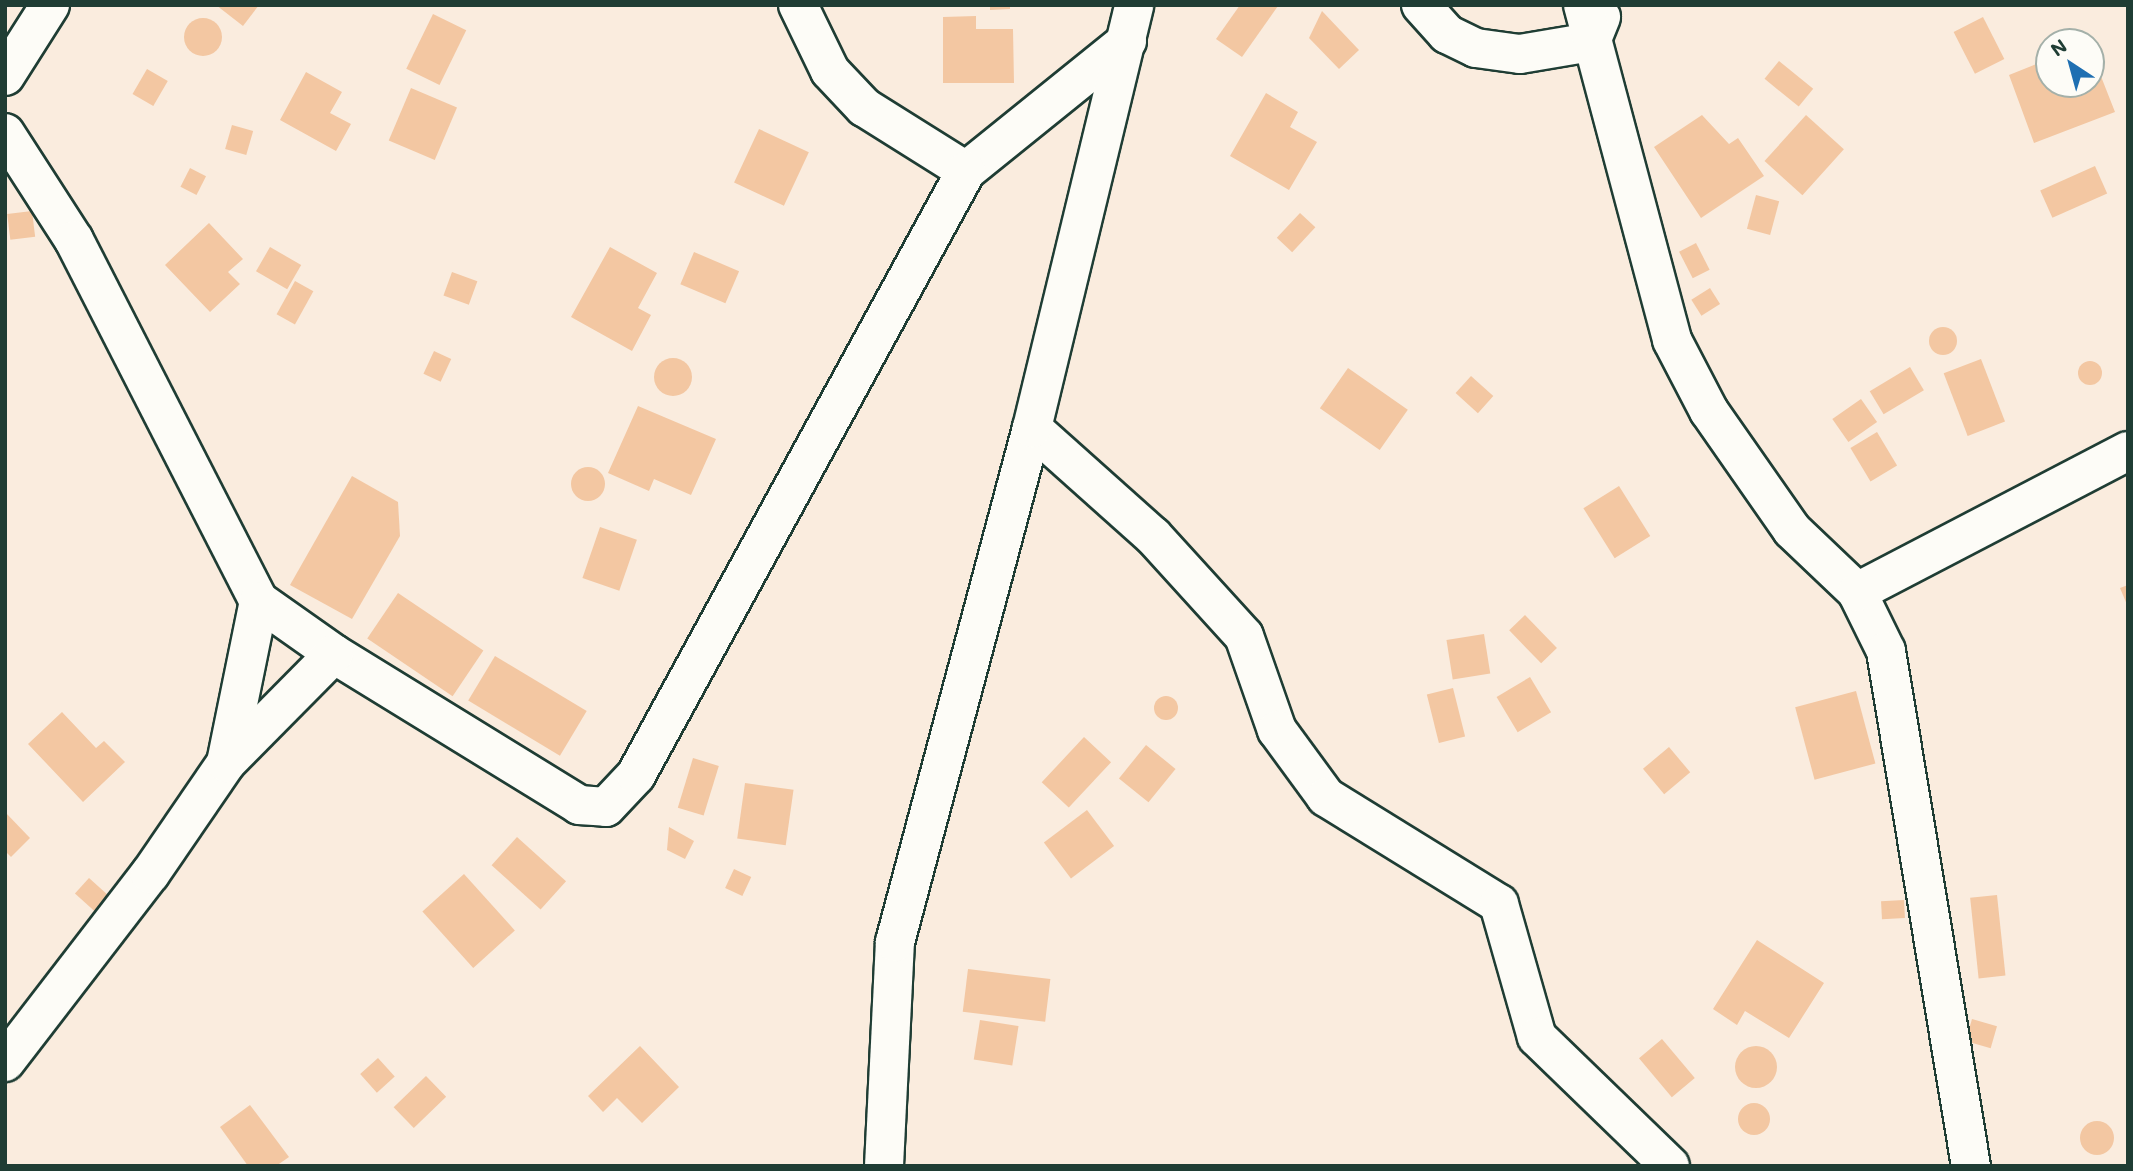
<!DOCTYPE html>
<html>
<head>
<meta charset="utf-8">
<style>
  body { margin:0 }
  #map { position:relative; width:2133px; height:1171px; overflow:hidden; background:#faecde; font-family:Mali,sans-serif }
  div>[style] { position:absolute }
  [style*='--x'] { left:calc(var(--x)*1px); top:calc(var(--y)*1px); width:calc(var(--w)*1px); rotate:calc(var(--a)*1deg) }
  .building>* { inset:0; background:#f3c7a2; transform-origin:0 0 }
  .round { border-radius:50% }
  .roads { filter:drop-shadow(2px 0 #1f3d34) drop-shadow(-2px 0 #1f3d34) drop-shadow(0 2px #1f3d34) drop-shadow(0 -2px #1f3d34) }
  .minor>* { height:38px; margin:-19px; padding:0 19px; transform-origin:19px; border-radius:19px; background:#fdfcf7 }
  span { translate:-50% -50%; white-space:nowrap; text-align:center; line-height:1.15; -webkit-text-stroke:6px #fdfcf7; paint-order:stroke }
  .frame { position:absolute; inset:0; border:7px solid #1f3d34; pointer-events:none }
  .north { position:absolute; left:2035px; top:28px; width:70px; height:70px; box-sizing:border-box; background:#fdfcf7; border:2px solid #a4b0a9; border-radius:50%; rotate:324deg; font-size:19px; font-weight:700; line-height:28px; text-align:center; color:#1f3d34 }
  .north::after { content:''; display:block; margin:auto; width:24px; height:32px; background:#1f6fb2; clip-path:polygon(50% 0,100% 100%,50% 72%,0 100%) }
</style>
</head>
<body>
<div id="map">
  <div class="building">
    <div style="clip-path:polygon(216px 5px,259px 5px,243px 26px)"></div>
    <div style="clip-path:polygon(990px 5px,1010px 5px,1010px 9px,990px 10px)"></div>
    <div style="clip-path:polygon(1240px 5px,1278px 6px,1242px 57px,1216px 39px)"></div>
    <div style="clip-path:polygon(1322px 11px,1359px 50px,1339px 69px,1309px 38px)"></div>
    <div style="left:433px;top:14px;width:37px;height:61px;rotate:26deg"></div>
    <div style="clip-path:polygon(976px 16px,976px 29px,1013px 29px,1014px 83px,943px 83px,943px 17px)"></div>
    <div style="left:1983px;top:17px;width:47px;height:33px;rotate:63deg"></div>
    <div class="round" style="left:184px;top:18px;width:38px;height:38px"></div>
    <div style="clip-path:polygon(2091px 51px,2115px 112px,2034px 143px,2009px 75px,2049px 59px,2049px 84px,2091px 84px)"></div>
    <div style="left:1779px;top:61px;width:44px;height:23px;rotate:39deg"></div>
    <div style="left:147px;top:69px;width:24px;height:29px;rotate:30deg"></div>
    <div style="clip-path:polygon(306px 72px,342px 92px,330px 113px,351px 124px,336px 151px,280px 120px)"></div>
    <div style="left:411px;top:88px;width:50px;height:57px;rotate:23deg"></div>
    <div style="clip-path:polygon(1266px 93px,1298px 112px,1290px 127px,1317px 142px,1289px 190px,1230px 156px)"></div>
    <div style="clip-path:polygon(1702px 115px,1729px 144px,1738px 138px,1764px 176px,1701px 218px,1654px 147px)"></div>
    <div style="left:1806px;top:115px;width:51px;height:62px;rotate:42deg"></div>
    <div style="left:232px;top:125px;width:22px;height:25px;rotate:16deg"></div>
    <div style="left:759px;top:129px;width:55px;height:59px;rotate:25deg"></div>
    <div style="left:2095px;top:166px;width:30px;height:60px;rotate:66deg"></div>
    <div style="left:190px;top:168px;width:18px;height:21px;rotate:27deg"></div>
    <div style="left:1756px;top:195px;width:24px;height:35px;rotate:15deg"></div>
    <div style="left:32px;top:211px;width:26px;height:25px;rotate:83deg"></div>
    <div style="left:1300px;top:213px;width:21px;height:34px;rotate:43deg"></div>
    <div style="clip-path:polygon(209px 223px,243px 259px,228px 272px,240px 284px,210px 312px,165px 265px)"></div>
    <div style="left:1696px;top:243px;width:30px;height:19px;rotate:63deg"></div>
    <div style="left:270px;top:247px;width:36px;height:28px;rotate:30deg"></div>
    <div style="clip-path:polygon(610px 247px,657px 273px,638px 308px,651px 315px,632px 351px,571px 317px)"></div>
    <div style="left:694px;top:252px;width:49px;height:35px;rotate:23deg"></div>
    <div style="left:452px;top:272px;width:27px;height:25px;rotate:20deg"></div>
    <div style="left:295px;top:281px;width:21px;height:38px;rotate:29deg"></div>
    <div style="left:1710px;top:288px;width:19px;height:22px;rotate:58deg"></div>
    <div class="round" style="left:1929px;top:327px;width:28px;height:28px"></div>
    <div style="left:434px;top:351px;width:19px;height:25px;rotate:25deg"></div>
    <div class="round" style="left:654px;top:358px;width:38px;height:38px"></div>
    <div style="left:1981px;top:359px;width:67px;height:40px;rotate:69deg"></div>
    <div class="round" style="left:2078px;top:361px;width:24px;height:24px"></div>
    <div style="left:1910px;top:367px;width:27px;height:47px;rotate:59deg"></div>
    <div style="left:1348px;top:368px;width:73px;height:49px;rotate:35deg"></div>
    <div style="left:1471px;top:376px;width:30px;height:23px;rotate:42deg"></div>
    <div style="left:1861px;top:399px;width:28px;height:35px;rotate:55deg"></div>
    <div style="clip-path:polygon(638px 406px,716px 439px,691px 495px,654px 479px,649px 491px,608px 473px)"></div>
    <div style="left:1877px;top:432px;width:39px;height:31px;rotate:59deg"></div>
    <div class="round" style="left:571px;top:467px;width:34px;height:34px"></div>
    <div style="clip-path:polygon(352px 476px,398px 502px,400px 536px,352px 619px,290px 585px)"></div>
    <div style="left:1619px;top:486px;width:59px;height:42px;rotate:58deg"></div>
    <div style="left:600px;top:527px;width:39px;height:54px;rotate:19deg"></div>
    <div style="clip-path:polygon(2128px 585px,2128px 607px,2120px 588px)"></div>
    <div style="left:398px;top:593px;width:103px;height:55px;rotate:34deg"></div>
    <div style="left:1525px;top:615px;width:46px;height:22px;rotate:46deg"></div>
    <div style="left:1484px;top:634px;width:40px;height:38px;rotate:81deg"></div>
    <div style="left:495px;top:656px;width:107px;height:52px;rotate:31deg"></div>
    <div style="left:1530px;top:677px;width:41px;height:39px;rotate:59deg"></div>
    <div style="left:1453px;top:688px;width:50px;height:27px;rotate:76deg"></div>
    <div style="left:1856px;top:691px;width:75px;height:63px;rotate:75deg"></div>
    <div class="round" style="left:1154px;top:696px;width:24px;height:24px"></div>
    <div style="clip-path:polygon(62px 712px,96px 748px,104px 741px,125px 762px,83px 802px,28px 744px)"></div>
    <div style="left:1084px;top:737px;width:37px;height:62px;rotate:43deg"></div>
    <div style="left:1146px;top:745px;width:38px;height:43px;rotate:39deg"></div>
    <div style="left:1669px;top:747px;width:33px;height:34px;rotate:50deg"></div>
    <div style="left:693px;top:758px;width:27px;height:52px;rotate:17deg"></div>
    <div style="left:745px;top:783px;width:49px;height:56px;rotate:8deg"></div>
    <div style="left:1087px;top:810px;width:45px;height:54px;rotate:53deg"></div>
    <div style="clip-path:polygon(5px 812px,30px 838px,11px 857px,5px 851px)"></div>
    <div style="clip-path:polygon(669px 827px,694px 841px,685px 859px,667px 850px)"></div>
    <div style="left:517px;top:837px;width:66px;height:38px;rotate:42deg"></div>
    <div style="left:734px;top:869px;width:19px;height:21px;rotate:25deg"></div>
    <div style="left:464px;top:874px;width:76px;height:56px;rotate:48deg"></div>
    <div style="left:89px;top:878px;width:31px;height:21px;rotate:42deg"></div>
    <div style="left:1997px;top:895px;width:81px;height:27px;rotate:84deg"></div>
    <div style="left:1904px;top:900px;width:18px;height:23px;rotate:87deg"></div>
    <div style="clip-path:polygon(1757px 940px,1824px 983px,1789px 1038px,1745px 1011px,1737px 1025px,1713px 1009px)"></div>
    <div style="left:968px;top:969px;width:83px;height:43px;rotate:7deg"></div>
    <div style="left:1972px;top:1019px;width:26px;height:23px;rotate:16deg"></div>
    <div style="left:980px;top:1020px;width:39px;height:40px;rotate:9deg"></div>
    <div style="left:1662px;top:1039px;width:51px;height:30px;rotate:50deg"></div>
    <div style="clip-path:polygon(640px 1046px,679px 1087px,642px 1123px,617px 1098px,603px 1112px,588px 1096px)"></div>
    <div class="round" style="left:1735px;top:1046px;width:42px;height:42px"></div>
    <div style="left:378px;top:1058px;width:25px;height:24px;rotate:48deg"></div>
    <div style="left:426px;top:1076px;width:29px;height:45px;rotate:46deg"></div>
    <div class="round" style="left:1738px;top:1103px;width:32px;height:32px"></div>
    <div style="clip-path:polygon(250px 1105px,289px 1157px,276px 1166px,248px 1166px,220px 1127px)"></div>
    <div class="round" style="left:2080px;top:1121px;width:34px;height:34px"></div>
  </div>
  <div class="roads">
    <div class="minor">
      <div style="--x:798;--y:5;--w:73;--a:64.1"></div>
      <div style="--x:830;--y:71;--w:50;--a:46.6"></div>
      <div style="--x:864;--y:107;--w:120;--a:32.1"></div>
      <div style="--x:966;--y:171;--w:207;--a:-38.9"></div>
      <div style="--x:1421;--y:5;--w:39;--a:48"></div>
      <div style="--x:1447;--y:34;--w:32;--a:26"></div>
      <div style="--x:1476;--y:48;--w:44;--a:7.8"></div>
      <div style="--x:1520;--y:54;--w:72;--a:-9.6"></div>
      <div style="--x:1591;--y:42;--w:27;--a:-68"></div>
      <div style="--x:1583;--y:5;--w:347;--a:75.1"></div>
      <div style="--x:1672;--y:340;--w:80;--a:62.5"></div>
      <div style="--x:1709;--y:411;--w:145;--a:55.1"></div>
      <div style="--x:1792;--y:530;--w:90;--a:43.6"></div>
      <div style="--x:1857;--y:592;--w:66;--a:63.8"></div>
      <div style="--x:1886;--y:651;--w:522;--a:80.63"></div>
      <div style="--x:5;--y:76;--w:84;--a:-57.6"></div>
      <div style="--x:5;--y:133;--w:127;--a:57.2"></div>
      <div style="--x:74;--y:240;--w:406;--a:62.9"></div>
      <div style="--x:259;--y:601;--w:92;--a:35.2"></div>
      <div style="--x:334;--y:654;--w:288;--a:31.6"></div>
      <div style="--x:579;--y:805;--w:27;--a:4"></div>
      <div style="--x:606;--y:807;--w:44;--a:-46.8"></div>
      <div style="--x:636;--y:775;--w:688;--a:-61.35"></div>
      <div style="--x:1032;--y:428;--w:162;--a:41.8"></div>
      <div style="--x:1153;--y:536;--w:135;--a:47.7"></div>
      <div style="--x:1244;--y:636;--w:100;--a:70.7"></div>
      <div style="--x:1277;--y:730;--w:83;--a:53.8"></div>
      <div style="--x:1326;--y:797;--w:203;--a:31.7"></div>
      <div style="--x:1499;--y:904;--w:138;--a:74.1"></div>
      <div style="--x:1537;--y:1037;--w:185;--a:44.1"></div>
      <div style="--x:1857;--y:592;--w:305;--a:-27.5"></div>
      <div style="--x:226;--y:763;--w:165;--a:-78.5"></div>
      <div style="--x:5;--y:1062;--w:237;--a:-52.4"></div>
      <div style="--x:150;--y:874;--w:135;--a:-55.6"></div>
      <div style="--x:226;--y:763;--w:153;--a:-45.3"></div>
      <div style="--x:884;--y:1166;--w:224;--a:-87.2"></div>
      <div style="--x:895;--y:942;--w:532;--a:-75.08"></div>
      <div style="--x:1032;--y:428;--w:435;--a:-76.4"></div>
    </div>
  </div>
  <div class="frame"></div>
  <div class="north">N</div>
</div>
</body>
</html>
